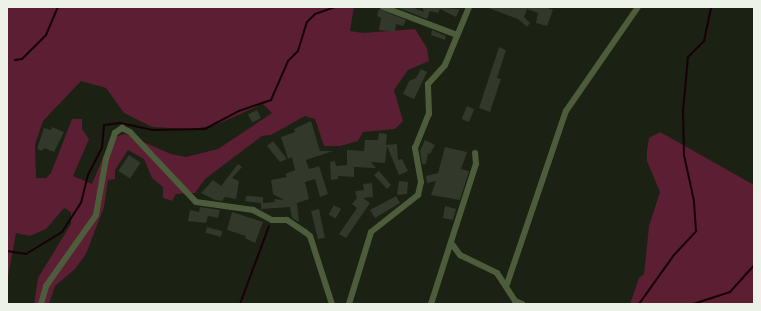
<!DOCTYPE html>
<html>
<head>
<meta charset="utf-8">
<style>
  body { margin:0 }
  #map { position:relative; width:761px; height:311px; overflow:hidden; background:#1b2113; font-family:Arial,sans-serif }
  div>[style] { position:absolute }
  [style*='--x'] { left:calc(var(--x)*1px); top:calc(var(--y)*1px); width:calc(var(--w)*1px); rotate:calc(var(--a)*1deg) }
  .green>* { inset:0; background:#5b1e33 }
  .stream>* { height:2px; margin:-1px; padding:0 1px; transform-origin:1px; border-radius:1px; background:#170107 }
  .building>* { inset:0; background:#32392a; transform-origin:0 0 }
  .minor>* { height:6px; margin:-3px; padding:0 3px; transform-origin:3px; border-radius:3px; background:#4d5d3b }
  span { translate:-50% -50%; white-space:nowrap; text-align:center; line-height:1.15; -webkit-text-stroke:3px #1b2113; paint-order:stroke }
  .frame { position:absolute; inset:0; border:8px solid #edf2e8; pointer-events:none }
</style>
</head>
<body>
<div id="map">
  <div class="green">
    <div style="clip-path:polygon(evenodd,7px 7px,354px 7px,350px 31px,363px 33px,415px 29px,427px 48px,429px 61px,408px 70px,394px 90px,403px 121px,395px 129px,363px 132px,358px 141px,340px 146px,324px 146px,315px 119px,305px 116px,271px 135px,262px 136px,205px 179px,195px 193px,176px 194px,172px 201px,163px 198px,163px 187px,152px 178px,144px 159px,128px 150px,115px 170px,115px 179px,108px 180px,104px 207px,86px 254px,75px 269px,55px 286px,49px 304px,34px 304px,38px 278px,71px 224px,71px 212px,64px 208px,46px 229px,30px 236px,16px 233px,7px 282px,7px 7px,81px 81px,106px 88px,124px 113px,152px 127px,190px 129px,213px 126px,263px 104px,272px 113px,218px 149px,186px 157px,171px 154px,125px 134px,118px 136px,110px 141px,92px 184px,73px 176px,89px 139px,82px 129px,82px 119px,72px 119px,51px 173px,46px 178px,36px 178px,35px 144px,43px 121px,81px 81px)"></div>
    <div style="clip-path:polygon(660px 132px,754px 185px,754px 304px,630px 304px,639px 278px,644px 274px,649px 226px,660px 192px,647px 161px,647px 150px,649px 138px)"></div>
  </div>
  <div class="stream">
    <div style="--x:15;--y:60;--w:7;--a:-8"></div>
    <div style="--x:22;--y:59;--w:34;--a:-45"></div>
    <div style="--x:46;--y:35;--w:30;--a:-67"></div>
    <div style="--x:7;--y:251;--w:19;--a:9"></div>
    <div style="--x:26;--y:254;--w:42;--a:-31.4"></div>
    <div style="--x:62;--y:232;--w:35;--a:-57"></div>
    <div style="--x:81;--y:203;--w:29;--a:-76"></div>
    <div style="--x:88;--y:175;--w:30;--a:-63"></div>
    <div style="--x:102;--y:148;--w:23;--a:-85"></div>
    <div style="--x:104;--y:125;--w:16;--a:-7"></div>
    <div style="--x:120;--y:123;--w:33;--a:12"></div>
    <div style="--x:152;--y:130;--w:53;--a:-1.1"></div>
    <div style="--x:205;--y:129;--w:38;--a:-28"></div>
    <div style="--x:239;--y:111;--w:34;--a:-19"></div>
    <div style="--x:271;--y:100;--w:43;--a:-66.4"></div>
    <div style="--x:288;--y:61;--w:14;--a:-45"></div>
    <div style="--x:298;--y:51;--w:30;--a:-73"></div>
    <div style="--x:307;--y:22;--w:11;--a:-45"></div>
    <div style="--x:315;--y:14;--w:21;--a:-19"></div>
    <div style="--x:240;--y:304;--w:83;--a:-69.6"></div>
    <div style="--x:639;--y:304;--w:60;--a:-54.5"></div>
    <div style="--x:674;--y:255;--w:33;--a:-47"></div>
    <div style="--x:696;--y:231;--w:30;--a:-94"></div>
    <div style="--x:694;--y:201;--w:47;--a:-102.3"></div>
    <div style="--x:684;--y:155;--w:44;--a:-91.3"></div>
    <div style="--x:683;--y:111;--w:54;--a:-84.7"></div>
    <div style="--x:688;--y:57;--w:23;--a:-45"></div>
    <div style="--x:704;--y:41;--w:35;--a:-78"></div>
    <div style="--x:693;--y:304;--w:39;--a:-18"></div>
    <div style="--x:730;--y:292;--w:36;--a:-48"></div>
  </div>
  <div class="building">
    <div style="clip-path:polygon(396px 7px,412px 7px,424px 12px,422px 7px,460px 9px,456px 17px,440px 9px,438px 13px,430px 11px,427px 19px)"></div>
    <div style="clip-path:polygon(486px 7px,545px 7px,553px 10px,547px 26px,536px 23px,538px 13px,527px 9px,524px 17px,530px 23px,527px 27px,518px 19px)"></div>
    <div style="clip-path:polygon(379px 9px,406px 20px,403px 26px,396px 24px,395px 32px,379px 30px,381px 18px,377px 16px)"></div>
    <div style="clip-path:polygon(432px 30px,446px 36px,445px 40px,431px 35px)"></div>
    <div style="clip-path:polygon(499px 47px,506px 50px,497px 78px,501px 79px,490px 112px,479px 108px)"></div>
    <div style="clip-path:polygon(421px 69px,427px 72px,414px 99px,403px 94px,409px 81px,416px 78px)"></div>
    <div style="left:467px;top:106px;width:8px;height:14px;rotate:23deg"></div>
    <div style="left:257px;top:110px;width:9px;height:10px;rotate:63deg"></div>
    <div style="clip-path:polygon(311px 121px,320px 151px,333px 151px,306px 160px,309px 169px,319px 166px,328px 194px,320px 197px,315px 179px,305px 182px,309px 199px,297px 203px,299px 222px,292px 218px,290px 207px,261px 209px,261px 203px,245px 201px,246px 196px,263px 197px,263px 203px,275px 202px,274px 199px,284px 200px,273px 194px,271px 180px,287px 177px,285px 174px,295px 170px,292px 157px,288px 159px,281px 137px,295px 132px,294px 129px)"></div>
    <div style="clip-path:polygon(52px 127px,64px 132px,54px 152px,44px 148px,42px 151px,37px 149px,44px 128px,51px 130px)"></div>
    <div style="clip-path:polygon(379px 133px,387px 134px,386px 145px,397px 144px,398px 160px,402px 159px,408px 171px,399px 175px,387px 146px,385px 163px,371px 162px,376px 168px,354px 167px,354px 177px,338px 176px,338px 179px,331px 180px,330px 162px,335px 161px,336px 166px,347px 165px,347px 150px,364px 151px,365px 140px,378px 140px)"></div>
    <div style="clip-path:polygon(425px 140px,435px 145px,430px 154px,428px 153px,426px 164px,422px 164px,420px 151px)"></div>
    <div style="clip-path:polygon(273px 141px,287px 159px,280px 162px,267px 146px)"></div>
    <div style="clip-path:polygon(445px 147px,467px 152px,461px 169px,469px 171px,460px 200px,431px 195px,436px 181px,427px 183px,426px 176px,438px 173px)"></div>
    <div style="left:129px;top:155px;width:14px;height:19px;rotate:34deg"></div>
    <div style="clip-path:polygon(238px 164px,242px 167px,232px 178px,239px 181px,236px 199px,225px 197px,222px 201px,215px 200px,201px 193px,213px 180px,221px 186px)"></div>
    <div style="clip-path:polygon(379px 171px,391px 185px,387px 189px,374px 175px)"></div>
    <div style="clip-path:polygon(399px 181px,408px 182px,407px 194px,397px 195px)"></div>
    <div style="clip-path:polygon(372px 183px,373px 197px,363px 198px,370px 203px,346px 238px,339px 234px,357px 208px,352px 204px,357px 198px,355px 191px,364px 190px,363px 184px)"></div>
    <div style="clip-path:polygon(396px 196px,400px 203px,375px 218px,370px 210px)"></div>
    <div style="left:334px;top:205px;width:8px;height:11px;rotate:30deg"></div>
    <div style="clip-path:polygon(445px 206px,456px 209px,453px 220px,443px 218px)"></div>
    <div style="clip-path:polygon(200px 207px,220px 210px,218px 218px,208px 216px,206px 223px,188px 221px,190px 210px,199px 212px)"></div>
    <div style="clip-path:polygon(319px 209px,325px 238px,318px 239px,311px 211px)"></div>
    <div style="clip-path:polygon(232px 212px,263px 222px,255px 243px,245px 238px,246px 236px,227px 230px)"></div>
    <div style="left:207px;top:227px;width:16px;height:6px;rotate:15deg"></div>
  </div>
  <div class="minor">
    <div style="--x:383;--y:7;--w:79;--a:20.7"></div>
    <div style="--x:452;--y:244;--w:14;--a:54"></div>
    <div style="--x:460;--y:255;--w:41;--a:25.9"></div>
    <div style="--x:497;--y:273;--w:33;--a:57"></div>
    <div style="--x:515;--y:301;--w:8;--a:23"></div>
    <div style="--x:507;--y:284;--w:183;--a:-71.2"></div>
    <div style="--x:566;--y:111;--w:126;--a:-55.3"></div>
    <div style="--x:41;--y:304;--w:19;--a:-74"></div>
    <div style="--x:46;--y:286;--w:87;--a:-54.8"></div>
    <div style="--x:96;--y:215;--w:57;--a:-79.9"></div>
    <div style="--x:106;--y:159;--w:28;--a:-71"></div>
    <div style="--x:115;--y:133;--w:9;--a:-36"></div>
    <div style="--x:122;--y:128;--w:9;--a:27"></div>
    <div style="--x:130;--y:132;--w:96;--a:46.7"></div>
    <div style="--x:196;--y:202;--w:58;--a:8"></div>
    <div style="--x:253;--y:210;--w:21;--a:28"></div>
    <div style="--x:272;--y:220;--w:15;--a:0"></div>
    <div style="--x:287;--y:220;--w:22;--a:34"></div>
    <div style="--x:305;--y:232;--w:6;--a:39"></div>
    <div style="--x:310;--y:236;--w:71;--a:72.1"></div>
    <div style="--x:349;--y:304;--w:75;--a:-73"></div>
    <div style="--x:371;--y:232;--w:60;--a:-38.2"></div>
    <div style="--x:418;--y:195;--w:13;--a:-77"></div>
    <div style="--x:421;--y:182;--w:35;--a:-100"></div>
    <div style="--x:415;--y:148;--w:37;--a:-68"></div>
    <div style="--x:429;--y:114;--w:30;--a:-92"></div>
    <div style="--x:428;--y:84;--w:25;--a:-48"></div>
    <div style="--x:445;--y:65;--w:63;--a:-67.5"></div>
    <div style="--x:431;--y:304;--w:147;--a:-72.2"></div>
    <div style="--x:476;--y:164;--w:11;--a:-95"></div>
  </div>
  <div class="frame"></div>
</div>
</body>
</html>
